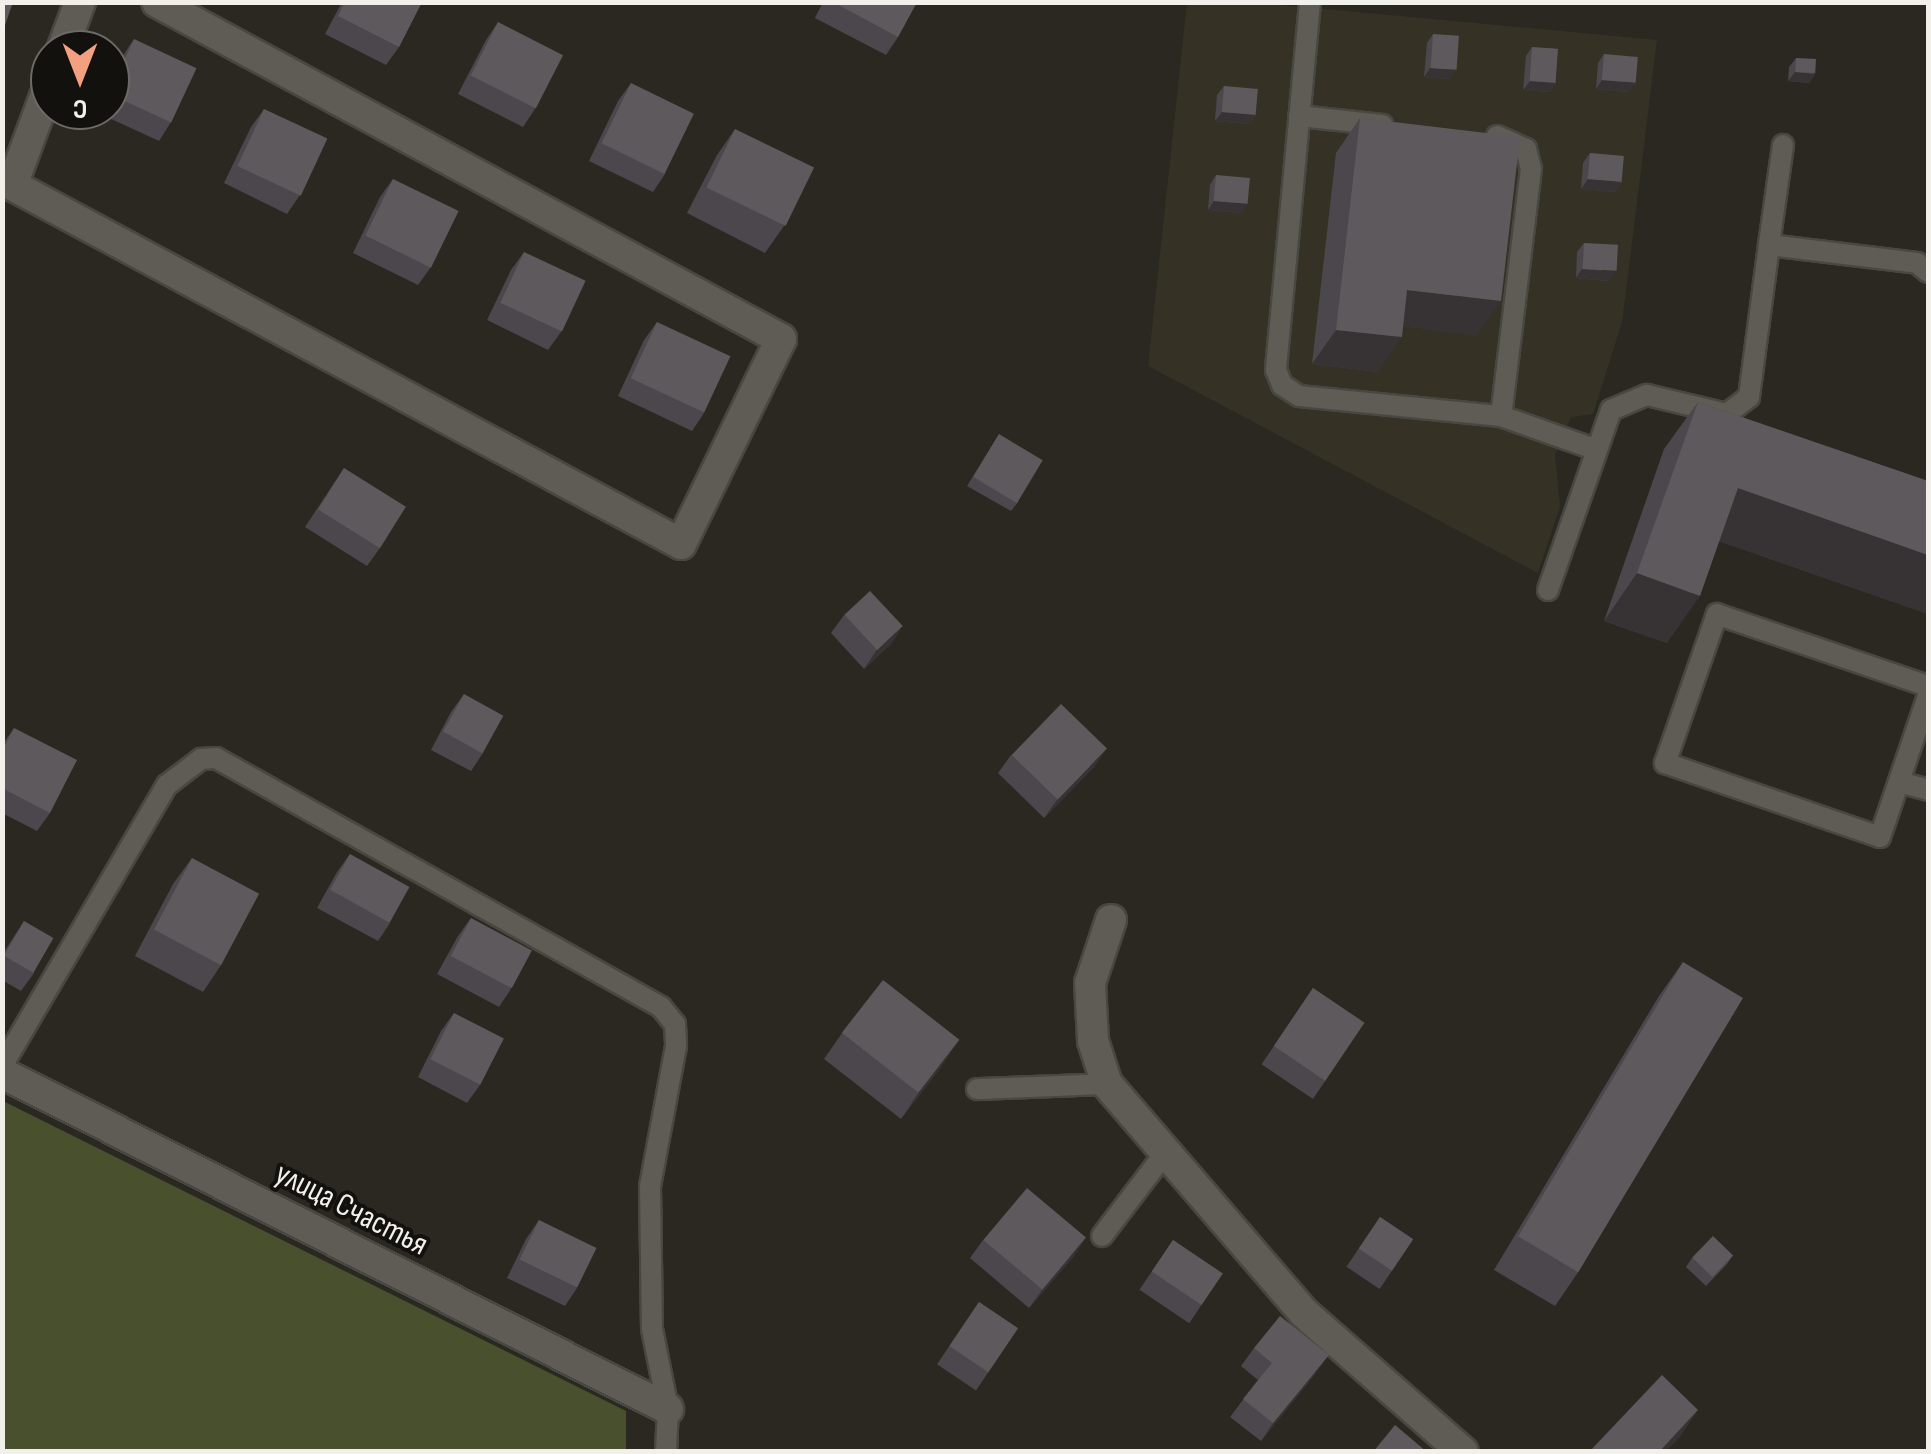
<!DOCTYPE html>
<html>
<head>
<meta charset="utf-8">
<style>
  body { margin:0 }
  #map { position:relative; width:1931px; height:1454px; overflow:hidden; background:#2a2821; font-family:"Sofia Sans Condensed",sans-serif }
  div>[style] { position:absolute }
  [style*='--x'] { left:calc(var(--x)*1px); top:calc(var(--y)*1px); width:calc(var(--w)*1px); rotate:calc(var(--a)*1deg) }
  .built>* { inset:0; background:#353225 }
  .green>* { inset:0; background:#48502d }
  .roads { filter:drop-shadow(2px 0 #484741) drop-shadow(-2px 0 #484741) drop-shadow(0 2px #484741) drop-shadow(0 -2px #484741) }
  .lane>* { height:20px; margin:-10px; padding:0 10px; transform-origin:10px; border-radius:10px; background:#5e5c54 }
  .street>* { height:30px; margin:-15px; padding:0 15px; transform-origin:15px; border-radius:15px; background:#5e5c54 }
  .wall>* { inset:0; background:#4c474c; transform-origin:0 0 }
  .shaded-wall>* { inset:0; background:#373334 }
  .building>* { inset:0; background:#5e595d; transform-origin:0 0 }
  span { translate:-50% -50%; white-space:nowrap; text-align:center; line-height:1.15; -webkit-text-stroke:8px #12110e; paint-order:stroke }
  .street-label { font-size:32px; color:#f1f0eb }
  .frame { position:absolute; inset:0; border:5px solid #f1f0eb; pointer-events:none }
  .north { position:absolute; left:30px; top:30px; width:100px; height:100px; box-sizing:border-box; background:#12110e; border:2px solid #6b6a66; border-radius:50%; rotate:180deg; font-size:28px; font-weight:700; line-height:40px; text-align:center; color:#f1f0eb }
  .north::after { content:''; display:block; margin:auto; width:35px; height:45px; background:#f2a080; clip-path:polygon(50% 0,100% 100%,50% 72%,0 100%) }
</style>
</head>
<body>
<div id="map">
  <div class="built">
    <div style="clip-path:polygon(1187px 3px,1260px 3px,1657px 40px,1622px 322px,1593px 414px,1571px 417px,1555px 455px,1560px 507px,1538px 573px,1148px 366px)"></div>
  </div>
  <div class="green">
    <div style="clip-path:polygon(3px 1101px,626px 1411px,626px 1451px,3px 1451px)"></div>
  </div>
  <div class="roads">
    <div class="lane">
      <div style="--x:1310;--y:2;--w:370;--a:95.3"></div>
      <div style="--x:1276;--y:370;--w:16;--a:68"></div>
      <div style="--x:1282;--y:385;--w:20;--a:33"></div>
      <div style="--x:1299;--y:396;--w:203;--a:5.7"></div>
      <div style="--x:1501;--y:416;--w:99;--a:19.5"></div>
      <div style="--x:1299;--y:116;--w:84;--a:6.1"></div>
      <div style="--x:1497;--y:136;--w:32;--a:24"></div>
      <div style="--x:1526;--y:149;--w:21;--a:76"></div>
      <div style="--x:1531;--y:169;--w:249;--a:96.9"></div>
      <div style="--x:1783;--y:145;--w:101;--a:98"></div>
      <div style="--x:1769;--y:245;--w:149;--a:6.9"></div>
      <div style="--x:1917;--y:263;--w:14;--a:39"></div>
      <div style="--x:1548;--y:590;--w:191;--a:-70.7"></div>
      <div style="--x:1611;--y:410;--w:39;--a:-23"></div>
      <div style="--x:1647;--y:395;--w:82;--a:13.4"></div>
      <div style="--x:1727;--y:414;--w:28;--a:-38"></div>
      <div style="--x:1749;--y:397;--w:153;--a:-82.5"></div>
      <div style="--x:1928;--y:686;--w:223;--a:-161.2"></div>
      <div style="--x:1717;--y:614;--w:158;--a:109.2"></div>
      <div style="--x:1665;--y:763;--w:227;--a:19"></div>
      <div style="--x:1880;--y:837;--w:149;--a:-71.2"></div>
      <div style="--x:1899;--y:782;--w:30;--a:15"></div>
      <div style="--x:2;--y:1066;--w:326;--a:-59.6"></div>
      <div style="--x:167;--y:785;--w:43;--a:-37.4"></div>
      <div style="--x:201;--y:759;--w:15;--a:-4"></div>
      <div style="--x:216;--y:758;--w:510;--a:29.23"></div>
      <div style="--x:661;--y:1007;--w:22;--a:51"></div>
      <div style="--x:675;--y:1024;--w:22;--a:87"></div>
      <div style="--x:676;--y:1046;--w:142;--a:100.5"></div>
      <div style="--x:650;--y:1186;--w:143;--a:89.2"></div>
      <div style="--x:652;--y:1329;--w:82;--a:78.7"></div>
      <div style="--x:668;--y:1409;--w:43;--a:92.7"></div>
      <div style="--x:977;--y:1089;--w:130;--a:-2.2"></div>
      <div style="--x:1102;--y:1236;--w:104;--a:-52.8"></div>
    </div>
    <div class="street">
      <div style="--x:62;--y:50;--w:51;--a:-69.4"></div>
      <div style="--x:50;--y:83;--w:109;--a:110.4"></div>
      <div style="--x:12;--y:185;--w:759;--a:28.22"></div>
      <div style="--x:681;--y:544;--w:228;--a:-64"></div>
      <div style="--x:781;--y:339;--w:709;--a:-151.63"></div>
      <div style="--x:1111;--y:920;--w:66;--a:108.4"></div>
      <div style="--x:1090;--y:983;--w:58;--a:87"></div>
      <div style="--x:1093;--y:1041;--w:45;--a:72"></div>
      <div style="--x:1107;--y:1084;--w:302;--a:49.3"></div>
      <div style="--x:1304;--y:1313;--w:211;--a:41.2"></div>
      <div style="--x:2;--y:1073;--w:746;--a:26.77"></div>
    </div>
  </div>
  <div class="wall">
    <div style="clip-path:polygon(342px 2px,422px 2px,399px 47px,386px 65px,325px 34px)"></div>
    <div style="clip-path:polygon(823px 2px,917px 2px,898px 37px,886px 55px,815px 18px)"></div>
    <div style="clip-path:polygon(498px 22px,535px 109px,523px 127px,458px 94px,486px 40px)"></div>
    <div style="clip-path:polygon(1433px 34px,1450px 79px,1424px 77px,1427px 43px)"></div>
    <div style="clip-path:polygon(134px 39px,171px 122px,159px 141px,96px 112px,97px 110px,110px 110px,110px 82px,122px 57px)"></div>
    <div style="clip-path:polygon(1532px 47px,1556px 83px,1549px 92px,1523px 90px,1526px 56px)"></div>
    <div style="clip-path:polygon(1604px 54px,1630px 92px,1596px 89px,1598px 63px)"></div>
    <div style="clip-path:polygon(1796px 58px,1815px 74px,1809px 83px,1788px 81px,1789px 67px)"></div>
    <div style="clip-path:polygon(631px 83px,665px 174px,653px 192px,589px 161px,618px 101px)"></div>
    <div style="clip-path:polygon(1224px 86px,1256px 115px,1249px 124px,1215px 121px,1217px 95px)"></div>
    <div style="clip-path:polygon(264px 109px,300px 195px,287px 214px,224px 183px,251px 127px)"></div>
    <div style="clip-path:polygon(1360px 118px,1477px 335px,1403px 326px,1378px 372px,1312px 364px,1336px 153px)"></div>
    <div style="clip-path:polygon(735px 129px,784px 226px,765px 253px,687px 213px,717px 155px)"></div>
    <div style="clip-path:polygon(1590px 153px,1622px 182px,1615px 192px,1581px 189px,1583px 163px)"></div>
    <div style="clip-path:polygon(1216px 175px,1242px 213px,1208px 210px,1210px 185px)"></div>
    <div style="clip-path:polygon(393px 179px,431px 267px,418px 285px,353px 253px,380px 197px)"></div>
    <div style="clip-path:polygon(1584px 243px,1609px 281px,1576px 278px,1577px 252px)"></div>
    <div style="clip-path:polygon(524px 252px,561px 332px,548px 350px,487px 320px,511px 270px)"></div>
    <div style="clip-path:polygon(657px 322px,704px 413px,692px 431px,618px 396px,644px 340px)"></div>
    <div style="clip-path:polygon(1698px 402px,1928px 481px,1928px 614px,1719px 541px,1667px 643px,1604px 621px,1664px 449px)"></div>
    <div style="clip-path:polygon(999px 434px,1018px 502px,1011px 511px,967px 486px)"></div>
    <div style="clip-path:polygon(344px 468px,380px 548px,367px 566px,305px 527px)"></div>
    <div style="clip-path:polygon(844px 615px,891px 644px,864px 669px,831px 633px)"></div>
    <div style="clip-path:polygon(464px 694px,483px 753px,471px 771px,431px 750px,451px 712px)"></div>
    <div style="clip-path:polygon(14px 728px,50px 813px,37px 831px,2px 813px,2px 745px)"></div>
    <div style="clip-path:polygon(1011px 755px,1094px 767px,1044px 818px,998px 773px)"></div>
    <div style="clip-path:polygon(350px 854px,390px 923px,378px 941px,317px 908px,337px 872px)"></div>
    <div style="clip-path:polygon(192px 858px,221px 965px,203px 992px,135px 956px,173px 884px)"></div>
    <div style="clip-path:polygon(471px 918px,511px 989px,499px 1007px,437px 974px,458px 936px)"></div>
    <div style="clip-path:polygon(24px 921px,34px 973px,21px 991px,2px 980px,2px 955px)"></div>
    <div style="clip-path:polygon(1683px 962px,1579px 1271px,1555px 1306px,1494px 1270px,1659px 996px)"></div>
    <div style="left:1313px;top:988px;width:62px;height:92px;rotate:34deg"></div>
    <div style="clip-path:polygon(454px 1013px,480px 1085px,467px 1103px,418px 1077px,441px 1031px)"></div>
    <div style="clip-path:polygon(842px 1033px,941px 1067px,901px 1119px,824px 1059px)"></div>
    <div style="left:1380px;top:1217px;width:40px;height:60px;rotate:34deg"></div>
    <div style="clip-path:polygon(539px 1220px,577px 1288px,565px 1306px,507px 1278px,526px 1239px)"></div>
    <div style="clip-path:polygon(983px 1240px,1074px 1256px,1029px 1308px,970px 1258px)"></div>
    <div style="left:1173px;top:1240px;width:60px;height:60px;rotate:34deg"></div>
    <div style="clip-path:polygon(1733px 1255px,1727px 1264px,1706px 1286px,1686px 1267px,1692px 1258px)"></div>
    <div style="left:979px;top:1302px;width:47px;height:75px;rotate:34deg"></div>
    <div style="clip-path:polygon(1254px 1348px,1316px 1373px,1261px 1441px,1230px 1417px,1258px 1380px,1241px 1366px)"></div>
  </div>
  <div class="shaded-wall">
    <div style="clip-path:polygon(1430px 68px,1456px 70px,1450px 79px,1424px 77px)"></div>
    <div style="clip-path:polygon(1795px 72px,1815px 74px,1809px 83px,1788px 81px)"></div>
    <div style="clip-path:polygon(1602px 80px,1636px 83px,1630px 92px,1596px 89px)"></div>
    <div style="clip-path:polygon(1530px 81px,1556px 83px,1549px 92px,1523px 90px)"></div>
    <div style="clip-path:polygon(1222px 112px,1256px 115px,1249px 124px,1215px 121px)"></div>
    <div style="clip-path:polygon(1588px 179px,1622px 182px,1615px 192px,1581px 189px)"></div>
    <div style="clip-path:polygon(1214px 201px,1248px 204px,1242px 213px,1208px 210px)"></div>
    <div style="clip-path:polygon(1582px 269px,1616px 272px,1609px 281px,1576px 278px)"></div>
    <div style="clip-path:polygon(1407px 290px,1501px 301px,1477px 335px,1383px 324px)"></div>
    <div style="clip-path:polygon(1336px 330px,1402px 337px,1378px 372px,1312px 364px)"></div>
    <div style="clip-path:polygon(1738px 488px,1928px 555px,1928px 614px,1704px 536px)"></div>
    <div style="clip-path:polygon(1637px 573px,1700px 596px,1667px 643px,1604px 621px)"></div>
    <div style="clip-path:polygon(903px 626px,891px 644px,864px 669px,876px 651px)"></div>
    <div style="clip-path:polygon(1107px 749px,1094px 767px,1044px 818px,1057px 800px)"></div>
    <div style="clip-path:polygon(959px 1040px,941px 1067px,901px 1119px,919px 1092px)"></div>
    <div style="clip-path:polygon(1086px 1238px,1074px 1256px,1029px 1308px,1042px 1290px)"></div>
    <div style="clip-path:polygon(1329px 1355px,1316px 1373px,1261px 1441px,1273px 1423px)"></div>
    <div style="clip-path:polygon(1698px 1410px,1680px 1437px,1665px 1452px,1659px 1452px)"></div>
  </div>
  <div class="building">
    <div style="clip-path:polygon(2px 2px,13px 2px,2px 34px)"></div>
    <div style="clip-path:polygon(345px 2px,422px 2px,399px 47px,338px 16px)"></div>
    <div style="clip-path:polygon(833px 2px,917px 2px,898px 37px)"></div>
    <div style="left:498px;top:22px;width:73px;height:60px;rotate:27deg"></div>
    <div style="left:1433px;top:34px;width:26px;height:34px;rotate:4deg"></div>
    <div style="left:134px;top:39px;width:69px;height:60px;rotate:25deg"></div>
    <div style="left:1532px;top:47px;width:26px;height:34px;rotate:4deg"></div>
    <div style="left:1604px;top:54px;width:34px;height:26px;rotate:5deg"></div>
    <div style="left:1796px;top:58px;width:20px;height:14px;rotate:3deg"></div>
    <div style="left:631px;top:83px;width:70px;height:67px;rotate:26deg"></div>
    <div style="left:1224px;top:86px;width:34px;height:26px;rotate:5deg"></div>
    <div style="left:264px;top:109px;width:70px;height:63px;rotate:25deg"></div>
    <div style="clip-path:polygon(1360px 118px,1520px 137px,1501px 301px,1407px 290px,1402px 337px,1336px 330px)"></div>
    <div style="left:735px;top:129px;width:88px;height:65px;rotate:26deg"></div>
    <div style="left:1590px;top:153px;width:34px;height:26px;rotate:5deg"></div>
    <div style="left:1216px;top:175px;width:34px;height:26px;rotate:5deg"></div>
    <div style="left:393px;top:179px;width:73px;height:63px;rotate:26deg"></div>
    <div style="left:1584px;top:243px;width:34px;height:26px;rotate:3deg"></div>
    <div style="left:524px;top:252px;width:68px;height:56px;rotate:25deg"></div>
    <div style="left:657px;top:322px;width:81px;height:62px;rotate:25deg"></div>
    <div style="clip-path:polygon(1698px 402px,1928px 481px,1928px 555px,1738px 488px,1700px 596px,1637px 573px)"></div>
    <div style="left:999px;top:434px;width:51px;height:50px;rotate:31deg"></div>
    <div style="left:344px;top:468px;width:73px;height:49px;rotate:32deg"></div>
    <div style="left:870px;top:591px;width:48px;height:35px;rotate:47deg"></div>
    <div style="left:464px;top:694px;width:45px;height:43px;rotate:29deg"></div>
    <div style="left:1061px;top:704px;width:64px;height:71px;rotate:44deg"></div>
    <div style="clip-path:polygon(14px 728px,77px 760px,50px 813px,2px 788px,2px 751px)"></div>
    <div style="left:350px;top:854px;width:68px;height:41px;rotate:29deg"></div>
    <div style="left:192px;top:858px;width:76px;height:81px;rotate:28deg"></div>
    <div style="left:471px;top:918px;width:69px;height:43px;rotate:28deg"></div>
    <div style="left:24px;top:921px;width:34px;height:40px;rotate:30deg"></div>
    <div style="left:1683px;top:962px;width:70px;height:320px;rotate:31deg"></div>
    <div style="left:883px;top:980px;width:97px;height:67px;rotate:38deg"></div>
    <div style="left:1313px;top:988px;width:62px;height:70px;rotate:34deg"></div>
    <div style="left:454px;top:1013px;width:56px;height:52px;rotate:27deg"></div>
    <div style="left:1027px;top:1188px;width:77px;height:68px;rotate:40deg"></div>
    <div style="left:1380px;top:1217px;width:40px;height:38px;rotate:34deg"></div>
    <div style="left:539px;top:1220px;width:64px;height:44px;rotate:26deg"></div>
    <div style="left:1713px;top:1236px;width:28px;height:30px;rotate:44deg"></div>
    <div style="left:1173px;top:1240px;width:60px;height:38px;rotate:34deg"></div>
    <div style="left:979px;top:1302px;width:47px;height:53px;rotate:34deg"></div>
    <div style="clip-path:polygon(1280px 1316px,1329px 1355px,1273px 1423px,1243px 1399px,1272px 1363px,1254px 1348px)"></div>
    <div style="clip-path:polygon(1662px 1375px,1698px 1410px,1659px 1452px,1589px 1452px)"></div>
    <div style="clip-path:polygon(1395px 1425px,1427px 1452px,1373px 1452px)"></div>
  </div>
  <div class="street-label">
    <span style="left:351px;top:1210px;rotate:27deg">улица Счастья</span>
  </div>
  <div class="frame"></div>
  <div class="north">С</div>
</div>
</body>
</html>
